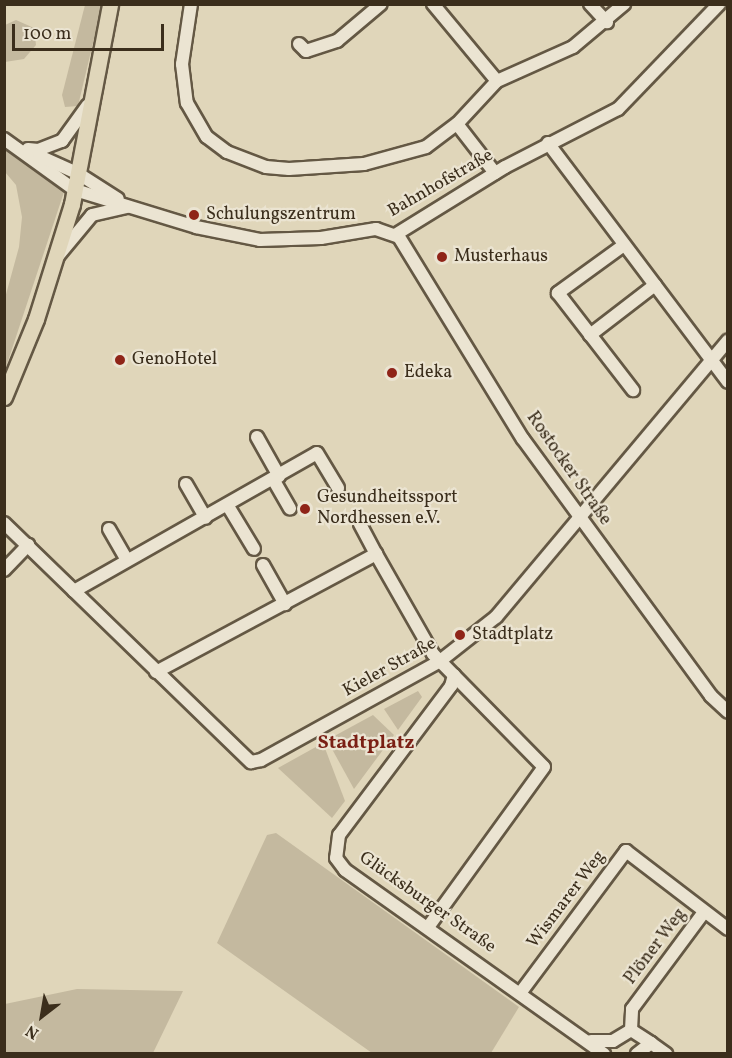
<!DOCTYPE html>
<html>
<head>
<meta charset="utf-8">
<style>
  body { margin:0 }
  #map { position:relative; width:732px; height:1058px; overflow:hidden; background:#e0d6ba; font-family:Vollkorn,serif }
  div>[style] { position:absolute }
  [style*='--x'] { left:calc(var(--x)*1px); top:calc(var(--y)*1px); width:calc(var(--w)*1px); rotate:calc(var(--a)*1deg) }
  .green>* { inset:0; background:#c4b99f }
  .roads { filter:drop-shadow(2px 0 #645844) drop-shadow(-2px 0 #645844) drop-shadow(0 2px #645844) drop-shadow(0 -2px #645844) }
  .minor>* { height:12px; margin:-6px; padding:0 6px; transform-origin:6px; border-radius:6px; background:#ebe4d2 }
  .major>* { height:15px; margin:-7.5px; padding:0 7.5px; transform-origin:7.5px; border-radius:7.5px; background:#e0d6ba }
  .dots>* { width:16px; height:16px; translate:-50% -50%; box-sizing:border-box; border:3px solid #ebe4d2; border-radius:50% }
  span { translate:-50% -50%; white-space:nowrap; text-align:center; line-height:1.15; -webkit-text-stroke:4.5px #ebe4d2; paint-order:stroke }
  .street-label { font-size:18px; color:#3b2e1c }
  .poi-label { font-size:18px; color:#3b2e1c }
  .left { translate:0 -50%; text-align:left }
  .neighbourhood-label { font-size:20px; color:#7a1f14; font-weight:700 }
  .frame { position:absolute; inset:0; border:6px solid #3b2e1c; pointer-events:none }
  .north { position:absolute; left:12px; top:986px; width:60px; height:60px; -webkit-text-stroke:4px #ebe4d2; paint-order:stroke; rotate:211deg; font-size:16px; font-weight:700; line-height:24px; text-align:center; color:#3b2e1c }
  .north::after { content:''; display:block; margin:auto; width:21px; height:27px; background:#3b2e1c; clip-path:polygon(50% 0,100% 100%,50% 72%,0 100%) }
  .scale { position:absolute; left:12px; top:24px; width:152px; height:27px; box-sizing:border-box; border:3px solid #3b2e1c; border-top:0; padding-left:8px; font-size:18px; line-height:21px; white-space:nowrap; color:#3b2e1c; -webkit-text-stroke:4px #ebe4d2; paint-order:stroke }
</style>
</head>
<body>
<div id="map">
  <div class="green">
    <div style="clip-path:polygon(85px 5px,102px 5px,78px 106px,65px 107px,62px 95px)"></div>
    <div style="clip-path:polygon(16px 20px,34px 28px,36px 45px,24px 59px,5px 62px,5px 25px)"></div>
    <div style="clip-path:polygon(5px 144px,65px 189px,5px 370px,5px 298px,19px 247px,22px 217px,16px 185px,5px 172px)"></div>
    <div style="clip-path:polygon(418px 691px,422px 697px,398px 730px,384px 709px)"></div>
    <div style="clip-path:polygon(373px 715px,394px 735px,354px 789px,327px 740px)"></div>
    <div style="clip-path:polygon(323px 743px,345px 801px,332px 818px,278px 768px)"></div>
    <div style="clip-path:polygon(276px 833px,519px 1007px,491px 1053px,372px 1053px,217px 943px,267px 835px)"></div>
    <div style="clip-path:polygon(77px 989px,183px 991px,153px 1053px,5px 1053px,5px 1004px)"></div>
  </div>
  <div class="roads">
    <div class="minor">
      <div style="--x:191;--y:4;--w:61;--a:98.5"></div>
      <div style="--x:182;--y:64;--w:39;--a:83"></div>
      <div style="--x:187;--y:103;--w:39;--a:60"></div>
      <div style="--x:207;--y:137;--w:25;--a:37"></div>
      <div style="--x:227;--y:152;--w:42;--a:21"></div>
      <div style="--x:266;--y:167;--w:23;--a:5"></div>
      <div style="--x:289;--y:169;--w:75;--a:-3.8"></div>
      <div style="--x:364;--y:164;--w:64;--a:-15.3"></div>
      <div style="--x:426;--y:147;--w:39;--a:-37"></div>
      <div style="--x:457;--y:124;--w:59;--a:-47.1"></div>
      <div style="--x:497;--y:81;--w:83;--a:-24.1"></div>
      <div style="--x:573;--y:47;--w:67;--a:-40.1"></div>
      <div style="--x:433;--y:4;--w:100;--a:50.3"></div>
      <div style="--x:590;--y:4;--w:25;--a:47"></div>
      <div style="--x:299;--y:44;--w:10;--a:45"></div>
      <div style="--x:306;--y:51;--w:33;--a:-18"></div>
      <div style="--x:337;--y:41;--w:57;--a:-40.1"></div>
      <div style="--x:457;--y:124;--w:62;--a:52.2"></div>
      <div style="--x:4;--y:139;--w:87;--a:35.7"></div>
      <div style="--x:75;--y:190;--w:127;--a:17"></div>
      <div style="--x:196;--y:227;--w:65;--a:11.5"></div>
      <div style="--x:260;--y:240;--w:61;--a:-1.9"></div>
      <div style="--x:321;--y:238;--w:56;--a:-9.3"></div>
      <div style="--x:376;--y:229;--w:24;--a:19"></div>
      <div style="--x:399;--y:237;--w:237;--a:58.5"></div>
      <div style="--x:523;--y:439;--w:318;--a:53.8"></div>
      <div style="--x:711;--y:696;--w:23;--a:43"></div>
      <div style="--x:548;--y:143;--w:299;--a:53"></div>
      <div style="--x:28;--y:149;--w:10;--a:6"></div>
      <div style="--x:38;--y:150;--w:26;--a:-21"></div>
      <div style="--x:62;--y:141;--w:44;--a:-54.2"></div>
      <div style="--x:39;--y:156;--w:44;--a:24.2"></div>
      <div style="--x:79;--y:174;--w:46;--a:32.7"></div>
      <div style="--x:395;--y:235;--w:129;--a:-31.7"></div>
      <div style="--x:505;--y:167;--w:127;--a:-27.2"></div>
      <div style="--x:618;--y:109;--w:146;--a:-46.1"></div>
      <div style="--x:624;--y:245;--w:82;--a:144"></div>
      <div style="--x:558;--y:293;--w:123;--a:52.3"></div>
      <div style="--x:58;--y:256;--w:53;--a:-50.3"></div>
      <div style="--x:92;--y:215;--w:37;--a:-13"></div>
      <div style="--x:590;--y:335;--w:82;--a:-37.6"></div>
      <div style="--x:257;--y:437;--w:45;--a:60.6"></div>
      <div style="--x:273;--y:479;--w:34;--a:60"></div>
      <div style="--x:186;--y:484;--w:39;--a:60"></div>
      <div style="--x:228;--y:506;--w:50;--a:58.8"></div>
      <div style="--x:4;--y:523;--w:344;--a:44.1"></div>
      <div style="--x:251;--y:762;--w:10;--a:-11"></div>
      <div style="--x:261;--y:760;--w:205;--a:-28.9"></div>
      <div style="--x:440;--y:661;--w:71;--a:-38.2"></div>
      <div style="--x:496;--y:617;--w:361;--a:-50"></div>
      <div style="--x:360;--y:524;--w:34;--a:62"></div>
      <div style="--x:109;--y:529;--w:36;--a:60"></div>
      <div style="--x:263;--y:565;--w:45;--a:60.6"></div>
      <div style="--x:4;--y:570;--w:35;--a:-46"></div>
      <div style="--x:74;--y:591;--w:279;--a:-29.6"></div>
      <div style="--x:317;--y:453;--w:41;--a:59"></div>
      <div style="--x:156;--y:672;--w:250;--a:-28.2"></div>
      <div style="--x:376;--y:554;--w:115;--a:60.3"></div>
      <div style="--x:433;--y:654;--w:158;--a:45.5"></div>
      <div style="--x:544;--y:767;--w:196;--a:125.9"></div>
      <div style="--x:454;--y:675;--w:11;--a:105"></div>
      <div style="--x:451;--y:686;--w:186;--a:126.9"></div>
      <div style="--x:339;--y:835;--w:23;--a:97"></div>
      <div style="--x:336;--y:858;--w:15;--a:53"></div>
      <div style="--x:345;--y:870;--w:318;--a:35.4"></div>
      <div style="--x:521;--y:992;--w:176;--a:-53.3"></div>
      <div style="--x:626;--y:851;--w:128;--a:37.4"></div>
      <div style="--x:631;--y:1030;--w:21;--a:-87"></div>
      <div style="--x:632;--y:1009;--w:121;--a:-53.4"></div>
      <div style="--x:591;--y:1041;--w:22;--a:0"></div>
      <div style="--x:613;--y:1041;--w:21;--a:-31"></div>
      <div style="--x:631;--y:1030;--w:24;--a:33"></div>
      <div style="--x:651;--y:1043;--w:18;--a:142"></div>
      <div style="--x:651;--y:1043;--w:19;--a:36"></div>
    </div>
    <div class="major">
      <div style="--x:4;--y:397;--w:84;--a:-67.7"></div>
      <div style="--x:36;--y:319;--w:121;--a:-72.6"></div>
      <div style="--x:72;--y:204;--w:204;--a:-79.2"></div>
    </div>
  </div>
  <div class="dots">
    <div style="left:194px;top:215px;background:#8f2418"></div>
    <div style="left:442px;top:257px;background:#8f2418"></div>
    <div style="left:120px;top:360px;background:#8f2418"></div>
    <div style="left:392px;top:373px;background:#8f2418"></div>
    <div style="left:305px;top:509px;background:#8f2418"></div>
    <div style="left:460px;top:635px;background:#8f2418"></div>
  </div>
  <div class="street-label">
    <span style="left:441px;top:184px;rotate:-30deg">Bahnhofstraße</span>
    <span style="left:568px;top:469px;rotate:55deg">Rostocker Straße</span>
    <span style="left:390px;top:668px;rotate:-29deg">Kieler Straße</span>
    <span style="left:567px;top:900px;rotate:-53deg">Wismarer Weg</span>
    <span style="left:427px;top:903px;rotate:35deg">Glücksburger Straße</span>
    <span style="left:656px;top:947px;rotate:-53deg">Plöner Weg</span>
  </div>
  <div class="poi-label">
    <span class="left" style="left:206px;top:215px">Schulungszentrum</span>
    <span class="left" style="left:454px;top:257px">Musterhaus</span>
    <span class="left" style="left:132px;top:360px">GenoHotel</span>
    <span class="left" style="left:404px;top:373px">Edeka</span>
    <span class="left" style="left:317px;top:509px">Gesundheitssport<br>Nordhessen e.V.</span>
    <span class="left" style="left:472px;top:635px">Stadtplatz</span>
  </div>
  <div class="neighbourhood-label">
    <span style="left:366px;top:743px">Stadtplatz</span>
  </div>
  <div class="frame"></div>
  <div class="north">N</div>
  <div class="scale">100 m</div>
</div>
</body>
</html>
